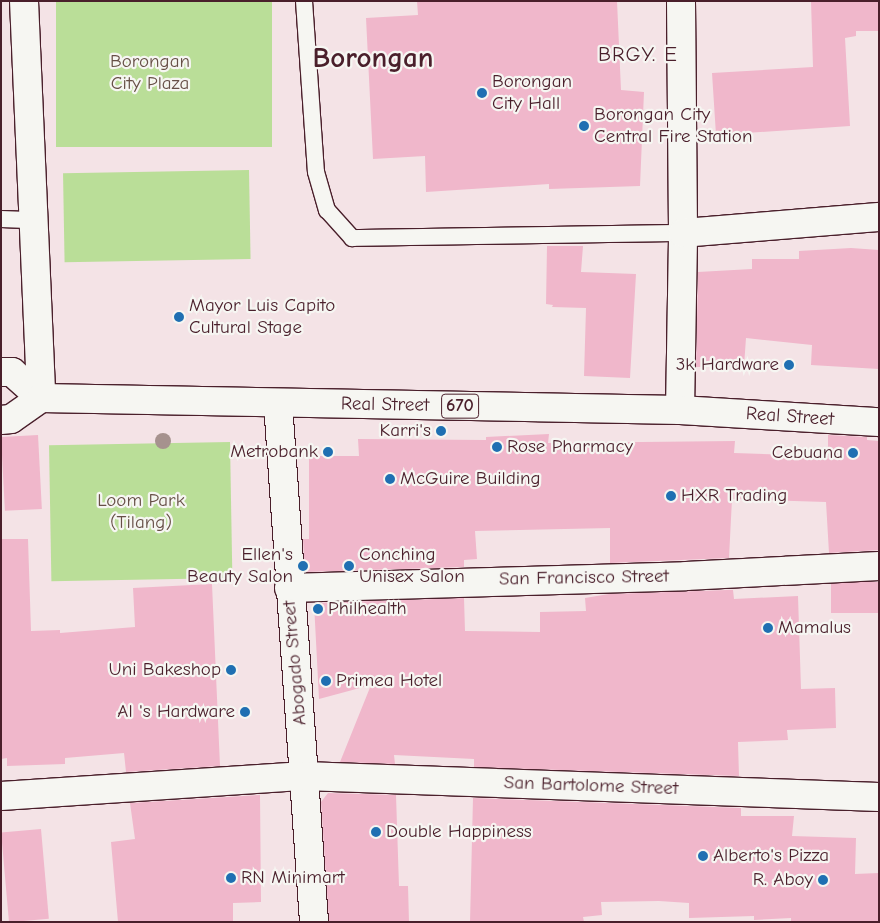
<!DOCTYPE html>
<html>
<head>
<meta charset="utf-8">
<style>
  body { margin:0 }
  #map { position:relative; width:880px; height:923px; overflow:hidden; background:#f4e3e6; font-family:"Comic Neue",sans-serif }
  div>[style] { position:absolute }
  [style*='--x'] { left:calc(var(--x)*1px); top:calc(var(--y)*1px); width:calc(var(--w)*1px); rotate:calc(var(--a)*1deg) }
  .green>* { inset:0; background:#bade98; transform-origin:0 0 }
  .building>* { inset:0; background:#f0b7cb; transform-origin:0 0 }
  .roads { filter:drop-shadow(1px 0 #4a1f2b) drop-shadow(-1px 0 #4a1f2b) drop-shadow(0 1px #4a1f2b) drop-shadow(0 -1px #4a1f2b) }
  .lane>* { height:16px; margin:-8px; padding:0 8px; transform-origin:8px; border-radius:8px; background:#f6f6f2 }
  .street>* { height:28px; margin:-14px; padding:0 14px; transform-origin:14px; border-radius:14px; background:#f6f6f2 }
  .primary>* { height:28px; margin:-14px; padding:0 14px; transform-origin:14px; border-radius:14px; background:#f6f6f2 }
  .trees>* { width:16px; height:16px; margin:-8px; border-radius:50%; background:#a6928e }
  .dots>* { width:14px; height:14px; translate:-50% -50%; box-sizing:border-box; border:2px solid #f6f6f2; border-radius:50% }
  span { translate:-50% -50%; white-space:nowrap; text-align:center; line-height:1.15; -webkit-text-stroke:4.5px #f6f6f2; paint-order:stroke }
  .shield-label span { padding:1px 4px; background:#f6f6f2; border:1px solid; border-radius:4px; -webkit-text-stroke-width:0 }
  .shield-label { font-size:18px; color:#4a1f2b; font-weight:700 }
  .park-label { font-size:19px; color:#664f46 }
  .poi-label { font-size:19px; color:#4a1f2b }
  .left { translate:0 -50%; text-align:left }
  .right { translate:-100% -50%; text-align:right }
  .street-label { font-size:19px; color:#4a1f2b }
  .quarter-label { font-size:21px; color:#4a1f2b; letter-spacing:1px }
  .town-label { font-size:29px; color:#4a1f2b; font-weight:700 }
  .frame { position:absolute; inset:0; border:2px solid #4a1f2b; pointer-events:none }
</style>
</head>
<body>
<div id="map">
  <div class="green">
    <div style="left:56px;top:1px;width:216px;height:146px"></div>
    <div style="left:249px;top:170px;width:89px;height:186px;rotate:89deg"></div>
    <div style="left:230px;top:442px;width:136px;height:181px;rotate:89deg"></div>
  </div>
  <div class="building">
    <div style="clip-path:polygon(417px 1px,617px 1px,621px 90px,644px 92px,640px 186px,549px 189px,549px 184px,426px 192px,425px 156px,373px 159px,366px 18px,418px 15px)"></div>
    <div style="clip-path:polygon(811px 1px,879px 1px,879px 31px,856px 31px,856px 36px,845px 38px,850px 126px,716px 135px,712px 73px,813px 67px)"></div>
    <div style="clip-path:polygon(547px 246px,583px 246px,581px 272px,636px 274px,630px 378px,584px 376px,586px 308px,552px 307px,553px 305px,546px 304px)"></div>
    <div style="clip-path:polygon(851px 248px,879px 250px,879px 369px,811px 365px,812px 345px,746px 338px,744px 366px,696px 367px,698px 272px,752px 269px,752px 259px,799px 259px,799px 251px)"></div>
    <div style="clip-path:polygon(549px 434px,548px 443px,735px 441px,734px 453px,828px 456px,828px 435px,867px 437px,867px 440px,879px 441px,879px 550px,829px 553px,826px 502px,732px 499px,729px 558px,610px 563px,610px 528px,475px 531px,477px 559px,464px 560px,464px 567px,305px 572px,303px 539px,309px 539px,309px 456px,359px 456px,358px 439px,486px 440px,486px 437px)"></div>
    <div style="left:38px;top:435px;width:74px;height:37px;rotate:87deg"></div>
    <div style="clip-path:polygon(1px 539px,28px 539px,31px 631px,60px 630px,60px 633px,135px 627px,133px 588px,212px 584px,220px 766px,126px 772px,124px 753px,65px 758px,65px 764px,7px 766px,7px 758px,1px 759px)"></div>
    <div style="left:879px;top:582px;width:31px;height:48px;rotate:90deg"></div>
    <div style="clip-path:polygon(727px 590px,733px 590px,734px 599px,798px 596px,801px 689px,835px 688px,836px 728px,787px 730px,788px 740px,738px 742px,739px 776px,474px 767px,474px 759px,394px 755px,395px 764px,340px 762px,371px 685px,319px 699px,314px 603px,464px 598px,465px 631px,540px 632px,540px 612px,586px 611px,585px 598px,609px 594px)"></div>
    <div style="clip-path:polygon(328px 793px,396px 795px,399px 886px,408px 886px,409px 922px,329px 922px,321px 802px)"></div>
    <div style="clip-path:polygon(260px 795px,261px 902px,233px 903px,233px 922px,118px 922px,111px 842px,135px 839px,130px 803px)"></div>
    <div style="clip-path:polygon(473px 798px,741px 808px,741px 816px,794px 816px,792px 836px,856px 838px,855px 874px,879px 873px,878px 922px,791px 922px,791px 918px,754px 920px,754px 916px,689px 918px,689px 903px,659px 901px,601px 902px,602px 915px,583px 917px,584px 922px,470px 922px)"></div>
    <div style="left:41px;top:829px;width:90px;height:40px;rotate:85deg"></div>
  </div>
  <div class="roads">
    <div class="lane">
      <div style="--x:304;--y:1;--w:171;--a:86"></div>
      <div style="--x:316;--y:172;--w:40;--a:74"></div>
      <div style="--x:327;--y:210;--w:38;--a:48"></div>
      <div style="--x:352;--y:238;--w:331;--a:-0.9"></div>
      <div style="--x:1;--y:219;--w:33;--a:2"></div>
    </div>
    <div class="street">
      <div style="--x:24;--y:1;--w:397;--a:87.5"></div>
      <div style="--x:681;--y:1;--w:232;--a:89.5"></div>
      <div style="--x:278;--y:403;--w:520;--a:86.03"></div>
      <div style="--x:680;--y:410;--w:177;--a:-89"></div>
      <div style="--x:683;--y:233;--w:197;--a:-4.7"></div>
      <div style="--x:289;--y:588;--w:397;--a:-1.7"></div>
      <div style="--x:686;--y:576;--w:193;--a:-3"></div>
      <div style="--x:1;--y:796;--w:304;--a:-3.8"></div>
      <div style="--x:304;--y:776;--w:575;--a:2.09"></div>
    </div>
    <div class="primary">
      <div style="--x:1;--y:372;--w:11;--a:0"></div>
      <div style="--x:12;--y:372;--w:39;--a:42"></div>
      <div style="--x:1;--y:420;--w:10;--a:-6"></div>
      <div style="--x:11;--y:419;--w:37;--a:-35"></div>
      <div style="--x:41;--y:398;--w:639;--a:1.08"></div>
      <div style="--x:680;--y:410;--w:199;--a:3.5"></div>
    </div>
  </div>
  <div class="trees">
    <div style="left:163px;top:441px"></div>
  </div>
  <div class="dots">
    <div style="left:482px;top:93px;background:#1f6fb2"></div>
    <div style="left:584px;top:126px;background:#1f6fb2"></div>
    <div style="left:179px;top:317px;background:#1f6fb2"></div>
    <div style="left:789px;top:365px;background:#1f6fb2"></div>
    <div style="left:441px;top:431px;background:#1f6fb2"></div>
    <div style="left:497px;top:447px;background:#1f6fb2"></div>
    <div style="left:328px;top:452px;background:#1f6fb2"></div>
    <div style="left:853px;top:453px;background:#1f6fb2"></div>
    <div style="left:390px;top:479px;background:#1f6fb2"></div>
    <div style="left:671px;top:496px;background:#1f6fb2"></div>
    <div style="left:303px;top:566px;background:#1f6fb2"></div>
    <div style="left:349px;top:566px;background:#1f6fb2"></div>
    <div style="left:318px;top:609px;background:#1f6fb2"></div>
    <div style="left:768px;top:628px;background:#1f6fb2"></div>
    <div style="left:231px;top:670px;background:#1f6fb2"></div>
    <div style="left:326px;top:681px;background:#1f6fb2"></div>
    <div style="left:245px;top:712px;background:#1f6fb2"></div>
    <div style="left:376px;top:832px;background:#1f6fb2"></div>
    <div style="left:703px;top:856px;background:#1f6fb2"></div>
    <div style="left:231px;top:878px;background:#1f6fb2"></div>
    <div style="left:823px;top:880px;background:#1f6fb2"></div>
  </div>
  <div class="shield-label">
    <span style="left:460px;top:406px">670</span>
  </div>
  <div class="park-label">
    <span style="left:150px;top:73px">Borongan<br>City Plaza</span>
    <span style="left:141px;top:512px">Loom Park<br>(Tilang)</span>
  </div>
  <div class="poi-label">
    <span class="left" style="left:492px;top:93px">Borongan<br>City Hall</span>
    <span class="left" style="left:594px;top:126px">Borongan City<br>Central Fire Station</span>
    <span class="left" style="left:189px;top:317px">Mayor Luis Capito<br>Cultural Stage</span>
    <span class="right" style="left:779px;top:365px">3k Hardware</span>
    <span class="right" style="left:431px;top:431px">Karri's</span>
    <span class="left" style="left:507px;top:447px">Rose Pharmacy</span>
    <span class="right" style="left:318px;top:452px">Metrobank</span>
    <span class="right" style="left:843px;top:453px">Cebuana</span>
    <span class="left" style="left:400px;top:479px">McGuire Building</span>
    <span class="left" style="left:681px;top:496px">HXR Trading</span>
    <span class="right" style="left:293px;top:566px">Ellen's<br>Beauty Salon</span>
    <span class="left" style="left:359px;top:566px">Conching<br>Unisex Salon</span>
    <span class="left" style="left:328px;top:609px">Philhealth</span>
    <span class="left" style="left:778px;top:628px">Mamalus</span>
    <span class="right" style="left:221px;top:670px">Uni Bakeshop</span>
    <span class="left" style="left:336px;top:681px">Primea Hotel</span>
    <span class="right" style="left:235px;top:712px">Al 's Hardware</span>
    <span class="left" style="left:386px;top:832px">Double Happiness</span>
    <span class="left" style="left:713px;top:856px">Alberto's Pizza</span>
    <span class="left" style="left:241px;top:878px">RN Minimart</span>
    <span class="right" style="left:813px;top:880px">R. Aboy</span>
  </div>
  <div class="street-label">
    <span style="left:385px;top:405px;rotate:1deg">Real Street</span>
    <span style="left:790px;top:417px;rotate:4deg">Real Street</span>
    <span style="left:584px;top:578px;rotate:-1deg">San Francisco Street</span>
    <span style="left:295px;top:663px;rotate:-95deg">Abogado Street</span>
    <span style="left:591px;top:786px;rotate:2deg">San Bartolome Street</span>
  </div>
  <div class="quarter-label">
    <span style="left:638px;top:54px">BRGY. E</span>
  </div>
  <div class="town-label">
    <span style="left:373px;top:58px">Borongan</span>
  </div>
  <div class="frame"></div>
</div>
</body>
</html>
